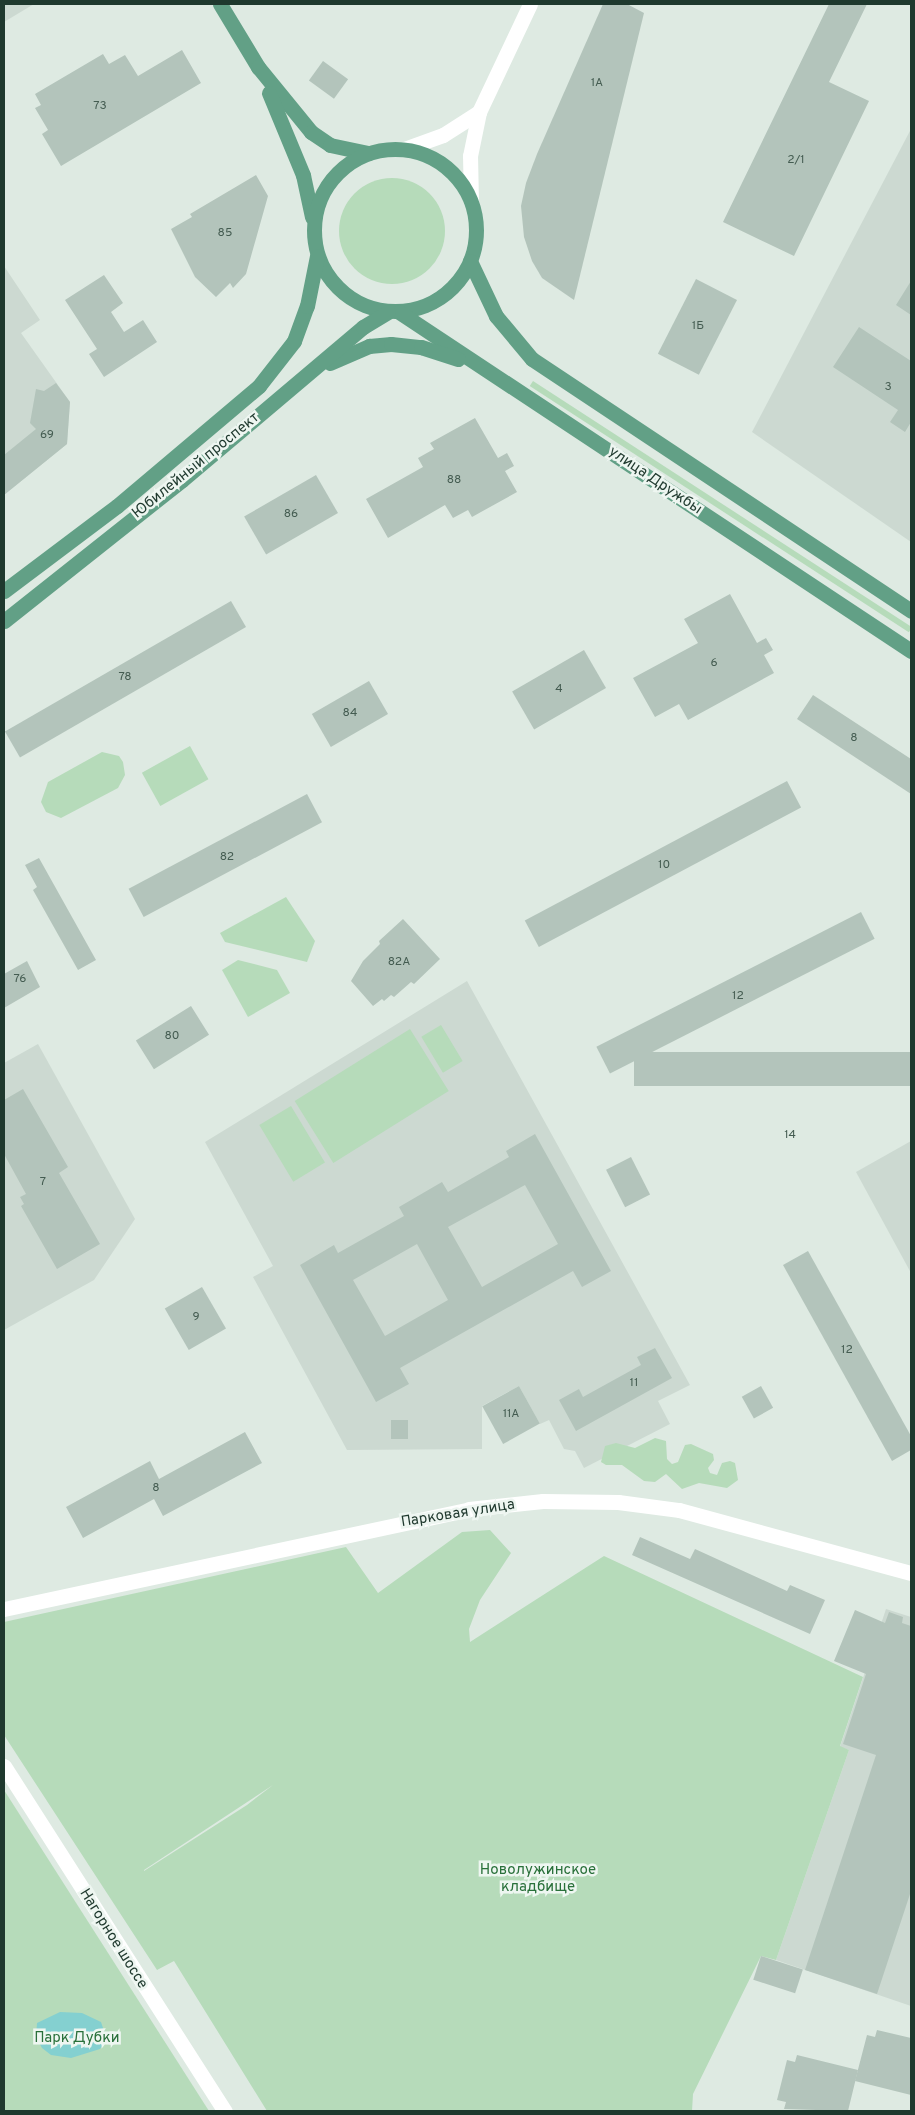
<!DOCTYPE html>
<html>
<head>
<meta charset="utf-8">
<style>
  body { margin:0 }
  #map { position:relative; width:915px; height:2115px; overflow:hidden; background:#deeae2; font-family:Overpass,sans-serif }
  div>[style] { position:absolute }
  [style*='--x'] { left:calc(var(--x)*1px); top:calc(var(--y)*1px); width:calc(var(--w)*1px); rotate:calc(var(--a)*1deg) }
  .built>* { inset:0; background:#ccd9d1 }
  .green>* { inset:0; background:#b6dbba; transform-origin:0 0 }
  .round { border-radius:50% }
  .water>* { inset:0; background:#84d0d0 }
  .building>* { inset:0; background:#b3c4bb; transform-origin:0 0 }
  .minor>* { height:15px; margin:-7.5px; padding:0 7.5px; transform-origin:7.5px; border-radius:7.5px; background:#fff }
  .major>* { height:15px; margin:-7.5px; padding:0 7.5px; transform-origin:7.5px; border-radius:7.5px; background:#62a086 }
  .major>.ring { margin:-7.5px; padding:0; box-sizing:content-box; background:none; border:15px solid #62a086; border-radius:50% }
  span { translate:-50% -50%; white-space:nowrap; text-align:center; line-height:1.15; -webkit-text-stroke:5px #eef6f1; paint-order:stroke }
  .number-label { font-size:12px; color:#445c51 }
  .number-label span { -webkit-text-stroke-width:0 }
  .street-label { font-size:15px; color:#1f392e }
  .park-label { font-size:15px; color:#29703a }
  .frame { position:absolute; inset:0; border:5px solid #1f392e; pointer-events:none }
</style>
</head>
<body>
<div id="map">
  <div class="built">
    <div style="clip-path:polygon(4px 4px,34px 4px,4px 22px)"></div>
    <div style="clip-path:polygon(911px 129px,911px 542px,752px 432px)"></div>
    <div style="clip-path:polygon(4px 266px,40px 320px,21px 333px,70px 402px,67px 444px,4px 495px)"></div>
    <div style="clip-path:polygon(467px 981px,690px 1385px,658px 1401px,670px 1424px,584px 1468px,575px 1451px,564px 1449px,549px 1420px,540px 1424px,519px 1386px,482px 1406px,482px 1449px,347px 1450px,253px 1277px,273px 1266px,205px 1142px)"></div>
    <div style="clip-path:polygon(38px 1044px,135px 1219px,94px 1280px,4px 1330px,4px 1063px)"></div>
    <div style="clip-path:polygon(911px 1141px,911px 1273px,856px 1172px)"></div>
    <div style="clip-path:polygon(886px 1609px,911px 1617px,911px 2006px,776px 1960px,849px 1750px,840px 1747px)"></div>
  </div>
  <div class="green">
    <div class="round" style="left:339px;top:178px;width:106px;height:106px"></div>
    <div style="left:533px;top:381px;width:452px;height:6px;rotate:33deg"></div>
    <div style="left:190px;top:746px;width:38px;height:55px;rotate:61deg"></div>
    <div style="clip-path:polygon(102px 752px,119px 756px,123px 762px,125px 775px,118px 788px,61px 818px,46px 812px,41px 802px,48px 782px)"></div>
    <div style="clip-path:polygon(286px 897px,315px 941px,307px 962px,225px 942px,220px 933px)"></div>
    <div style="clip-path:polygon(238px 960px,277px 970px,290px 993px,248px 1017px,222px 970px)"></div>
    <div style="left:441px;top:1025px;width:42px;height:23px;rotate:59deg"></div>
    <div style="left:410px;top:1029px;width:73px;height:136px;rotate:58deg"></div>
    <div style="left:291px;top:1106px;width:66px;height:37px;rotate:59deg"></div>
    <div style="clip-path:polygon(655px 1438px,666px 1441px,667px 1459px,672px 1464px,678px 1462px,685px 1445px,691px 1444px,713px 1454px,714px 1460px,708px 1468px,710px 1473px,717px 1475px,722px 1463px,730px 1461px,735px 1463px,738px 1480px,727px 1488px,699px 1483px,682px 1489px,666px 1474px,655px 1482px,644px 1481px,622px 1465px,606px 1465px,601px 1462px,605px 1446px,616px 1443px,635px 1448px)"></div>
    <div style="clip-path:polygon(evenodd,490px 1530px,511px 1553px,480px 1600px,469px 1629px,470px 1642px,604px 1556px,863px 1677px,840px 1746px,849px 1750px,776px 1960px,761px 1956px,693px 2094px,692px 2111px,267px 2111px,174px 1961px,157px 1970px,4px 1735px,4px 1622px,346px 1547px,378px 1593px,462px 1532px,490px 1530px,273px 1785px,247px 1805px,144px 1871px,144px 1870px,273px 1785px)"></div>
    <div style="clip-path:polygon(4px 1790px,209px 2111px,4px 2111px)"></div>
  </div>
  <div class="water">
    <div style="clip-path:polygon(60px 2012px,82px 2013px,101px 2022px,107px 2040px,100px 2049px,71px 2058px,51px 2055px,42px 2048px,36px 2037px,37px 2023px)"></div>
  </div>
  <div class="building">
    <div style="clip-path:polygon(603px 4px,627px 4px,644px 13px,574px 300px,542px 278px,532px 261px,524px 237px,521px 206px,526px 183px,537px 154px)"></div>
    <div style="clip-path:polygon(829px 4px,867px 4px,829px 82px,869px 101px,794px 256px,723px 222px)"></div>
    <div style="clip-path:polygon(182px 50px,201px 83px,61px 166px,42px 134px,48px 130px,35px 108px,41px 105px,35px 94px,103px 54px,109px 64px,125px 55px,138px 76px)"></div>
    <div style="left:323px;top:61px;width:31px;height:24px;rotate:36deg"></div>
    <div style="clip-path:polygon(256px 175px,268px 196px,246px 274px,233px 288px,230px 283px,216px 297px,195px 277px,171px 229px,192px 217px,190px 214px)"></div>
    <div style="clip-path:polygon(104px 275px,123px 303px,111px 312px,124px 332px,143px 320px,157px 342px,104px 377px,89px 354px,97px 349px,65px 300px)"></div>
    <div style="left:696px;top:279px;width:46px;height:84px;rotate:27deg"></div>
    <div style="clip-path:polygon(911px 281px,911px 315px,896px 305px)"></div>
    <div style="clip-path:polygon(859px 327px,911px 361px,911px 422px,905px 432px,890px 422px,898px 410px,833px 367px)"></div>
    <div style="clip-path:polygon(56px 383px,70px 402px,67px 444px,4px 495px,4px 455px,36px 429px,30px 423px,36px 389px,44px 391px)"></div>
    <div style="clip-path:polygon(475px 418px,498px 458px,507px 453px,514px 466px,505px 471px,517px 492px,472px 517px,468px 510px,453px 518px,445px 505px,388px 538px,366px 499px,423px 467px,418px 458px,434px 449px,430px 443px)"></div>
    <div style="left:316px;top:475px;width:44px;height:83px;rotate:60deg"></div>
    <div style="clip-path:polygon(730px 594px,757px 643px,766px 638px,773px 650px,764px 655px,774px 673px,688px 720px,679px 704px,655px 717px,633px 678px,698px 643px,684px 619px)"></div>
    <div style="left:231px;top:601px;width:30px;height:261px;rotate:60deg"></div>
    <div style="left:584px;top:650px;width:44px;height:83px;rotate:60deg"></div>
    <div style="left:369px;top:681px;width:38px;height:66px;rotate:60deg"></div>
    <div style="clip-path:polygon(813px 695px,911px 759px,911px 794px,797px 719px)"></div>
    <div style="left:787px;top:781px;width:30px;height:297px;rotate:62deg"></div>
    <div style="left:307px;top:794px;width:32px;height:202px;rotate:62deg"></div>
    <div style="clip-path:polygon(39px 858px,96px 960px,78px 970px,33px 890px,37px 887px,25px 865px)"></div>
    <div style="left:861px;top:912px;width:30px;height:297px;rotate:63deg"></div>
    <div style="clip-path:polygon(403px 919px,440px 959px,414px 984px,411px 982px,394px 997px,391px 995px,384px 1001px,382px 999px,373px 1006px,351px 981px,363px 961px,380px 944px,379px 941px)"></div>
    <div style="clip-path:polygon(27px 961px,40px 987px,4px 1008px,4px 974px)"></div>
    <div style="left:191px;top:1006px;width:34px;height:65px;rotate:58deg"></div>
    <div style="left:911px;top:1052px;width:34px;height:277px;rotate:90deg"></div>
    <div style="clip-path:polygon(23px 1089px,68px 1167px,59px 1173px,100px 1244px,57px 1269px,21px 1206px,24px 1204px,20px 1197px,26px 1194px,4px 1154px,4px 1100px)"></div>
    <div style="clip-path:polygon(evenodd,535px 1134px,611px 1271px,582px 1287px,573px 1271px,400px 1368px,409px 1384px,376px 1402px,300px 1265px,334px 1245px,338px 1253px,404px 1216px,399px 1207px,442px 1182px,448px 1192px,509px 1157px,506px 1151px,535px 1134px,525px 1185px,558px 1244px,482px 1287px,448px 1227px,525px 1185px,535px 1134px,417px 1244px,448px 1300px,385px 1336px,353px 1280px,417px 1244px)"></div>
    <div style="left:631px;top:1157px;width:42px;height:28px;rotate:63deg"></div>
    <div style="clip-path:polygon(808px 1251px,911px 1436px,911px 1450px,892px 1461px,783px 1265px)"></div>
    <div style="left:202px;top:1287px;width:48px;height:43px;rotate:60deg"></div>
    <div style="clip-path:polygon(655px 1348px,672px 1378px,576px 1431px,559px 1400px,579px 1389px,583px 1397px,641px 1365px,637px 1357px)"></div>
    <div style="left:519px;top:1386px;width:43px;height:42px;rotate:61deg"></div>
    <div style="left:761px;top:1386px;width:25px;height:22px;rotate:61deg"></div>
    <div style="left:408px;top:1420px;width:19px;height:17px;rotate:90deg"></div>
    <div style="clip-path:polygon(245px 1432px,262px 1463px,163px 1516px,154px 1499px,83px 1538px,66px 1507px,150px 1461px,159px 1479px)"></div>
    <div style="clip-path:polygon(640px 1537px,690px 1559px,695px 1549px,787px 1591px,790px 1585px,825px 1600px,810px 1634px,632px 1555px)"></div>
    <div style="clip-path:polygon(855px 1610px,885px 1623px,889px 1612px,903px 1617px,902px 1623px,911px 1626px,911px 1891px,877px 1994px,805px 1970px,876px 1755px,843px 1744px,866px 1674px,834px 1661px)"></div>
    <div style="left:761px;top:1956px;width:44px;height:25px;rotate:18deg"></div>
    <div style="clip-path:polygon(877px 2030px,911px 2038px,911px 2095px,855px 2081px,867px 2035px,875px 2037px)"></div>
    <div style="clip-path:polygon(797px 2055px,858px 2070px,848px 2111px,784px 2109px,786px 2102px,777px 2100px,787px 2060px,795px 2062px)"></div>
  </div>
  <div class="minor">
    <div style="--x:404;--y:149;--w:41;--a:-19.7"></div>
    <div style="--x:443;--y:135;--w:43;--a:-32.6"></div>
    <div style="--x:471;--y:202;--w:46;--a:-91.2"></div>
    <div style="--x:470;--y:156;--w:45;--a:-78.4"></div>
    <div style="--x:479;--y:112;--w:119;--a:-64.7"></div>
    <div style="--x:4;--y:1609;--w:476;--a:-12.1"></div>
    <div style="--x:469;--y:1509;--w:74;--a:-6.2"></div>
    <div style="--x:543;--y:1501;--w:75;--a:0.8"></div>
    <div style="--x:618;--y:1502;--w:62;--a:7.5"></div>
    <div style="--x:679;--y:1510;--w:240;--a:15.2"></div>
    <div style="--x:4;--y:1766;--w:410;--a:57.4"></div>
  </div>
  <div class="major">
    <div style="--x:220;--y:4;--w:74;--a:58.9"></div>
    <div style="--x:258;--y:67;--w:84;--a:50.8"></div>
    <div style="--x:311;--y:132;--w:23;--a:34"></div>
    <div style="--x:330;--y:145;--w:39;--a:12"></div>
    <div style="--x:269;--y:93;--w:89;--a:67.5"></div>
    <div style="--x:303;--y:175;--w:43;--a:77.9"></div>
    <div class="ring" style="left:314px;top:149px;width:147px;height:147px"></div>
    <div style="--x:470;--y:261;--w:61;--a:64.7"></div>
    <div style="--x:496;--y:316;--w:56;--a:50.1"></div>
    <div style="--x:532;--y:359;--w:455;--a:33.6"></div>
    <div style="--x:399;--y:312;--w:614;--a:33.51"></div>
    <div style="--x:330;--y:363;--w:43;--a:-23.6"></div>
    <div style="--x:369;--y:346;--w:22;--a:-5"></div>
    <div style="--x:391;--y:344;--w:30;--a:6"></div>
    <div style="--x:421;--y:347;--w:39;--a:18"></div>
    <div style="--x:4;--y:591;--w:141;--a:-37"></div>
    <div style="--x:117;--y:506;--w:186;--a:-40.2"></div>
    <div style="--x:259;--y:386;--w:57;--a:-52.1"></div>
    <div style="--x:294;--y:341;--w:37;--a:-70"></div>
    <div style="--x:307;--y:306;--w:51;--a:-78.7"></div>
    <div style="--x:4;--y:621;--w:227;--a:-38.4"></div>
    <div style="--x:182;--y:480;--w:237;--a:-40.2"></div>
    <div style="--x:363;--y:327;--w:29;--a:-31"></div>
  </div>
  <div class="number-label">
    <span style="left:597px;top:84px">1А</span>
    <span style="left:100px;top:107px">73</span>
    <span style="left:796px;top:161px">2/1</span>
    <span style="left:225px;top:234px">85</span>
    <span style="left:698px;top:327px">1Б</span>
    <span style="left:888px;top:388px">3</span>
    <span style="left:47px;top:436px">69</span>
    <span style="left:454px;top:481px">88</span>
    <span style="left:291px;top:515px">86</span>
    <span style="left:714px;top:664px">6</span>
    <span style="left:125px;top:678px">78</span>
    <span style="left:559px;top:690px">4</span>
    <span style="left:350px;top:714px">84</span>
    <span style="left:854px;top:739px">8</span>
    <span style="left:227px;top:858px">82</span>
    <span style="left:664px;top:866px">10</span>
    <span style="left:399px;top:963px">82А</span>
    <span style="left:20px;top:980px">76</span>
    <span style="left:738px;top:997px">12</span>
    <span style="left:172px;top:1037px">80</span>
    <span style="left:790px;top:1136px">14</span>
    <span style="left:43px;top:1183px">7</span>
    <span style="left:196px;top:1318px">9</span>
    <span style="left:847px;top:1351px">12</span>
    <span style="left:634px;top:1384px">11</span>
    <span style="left:511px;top:1415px">11А</span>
    <span style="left:156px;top:1489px">8</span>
  </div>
  <div class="street-label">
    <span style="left:196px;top:466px;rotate:-39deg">Юбилейный проспект</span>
    <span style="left:655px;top:481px;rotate:34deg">улица Дружбы</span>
    <span style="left:458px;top:1514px;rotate:-9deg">Парковая улица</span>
    <span style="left:113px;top:1939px;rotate:58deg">Нагорное шоссе</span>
  </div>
  <div class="park-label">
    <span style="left:538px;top:1879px">Новолужинское<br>кладбище</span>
    <span style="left:77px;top:2039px">Парк Дубки</span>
  </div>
  <div class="frame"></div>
</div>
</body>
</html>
